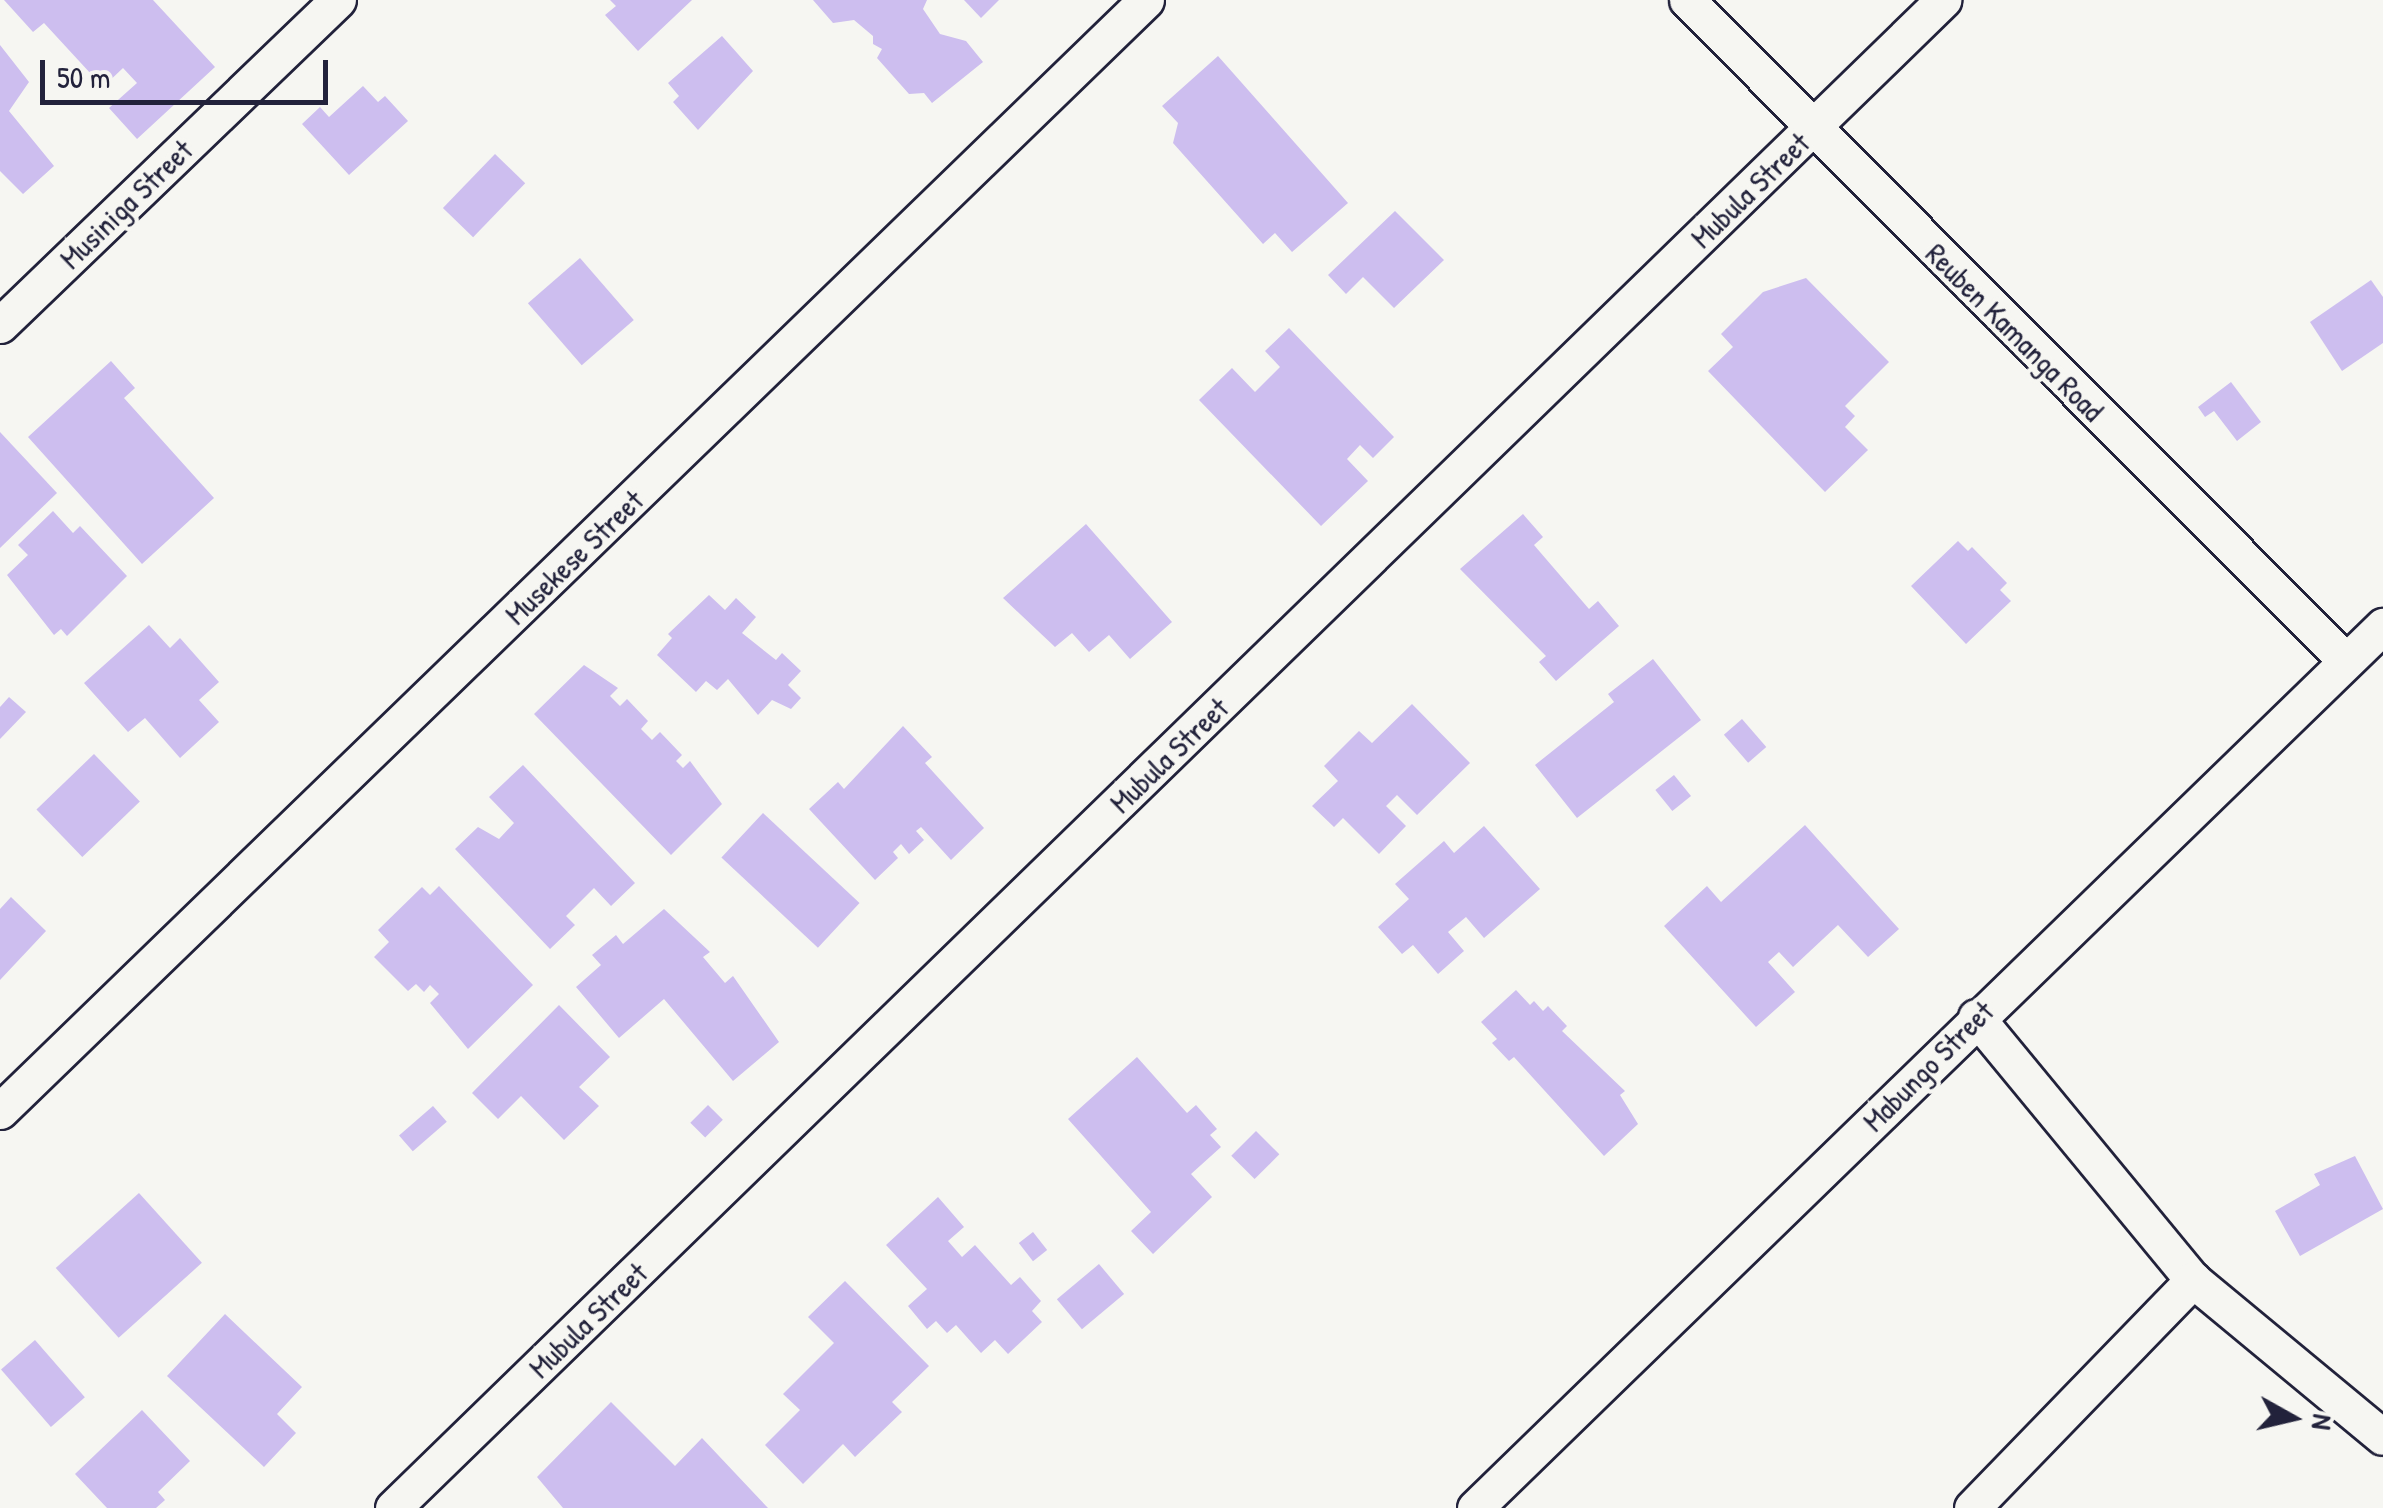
<!DOCTYPE html>
<html>
<head>
<meta charset="utf-8">
<style>
  body { margin:0 }
  #map { position:relative; width:2383px; height:1508px; overflow:hidden; background:#f6f6f2; font-family:"Patrick Hand",sans-serif }
  div>[style] { position:absolute }
  [style*='--x'] { left:calc(var(--x)*1px); top:calc(var(--y)*1px); width:calc(var(--w)*1px); rotate:calc(var(--a)*1deg) }
  .building>* { inset:0; background:#cdbeef; transform-origin:0 0 }
  .roads { filter:drop-shadow(2px 0 #22223b) drop-shadow(-2px 0 #22223b) drop-shadow(0 2px #22223b) drop-shadow(0 -2px #22223b) }
  .minor>* { height:35px; margin:-17.5px; padding:0 17.5px; transform-origin:17.5px; border-radius:17.5px; background:#f6f6f2 }
  span { translate:-50% -50%; white-space:nowrap; text-align:center; line-height:1.15; -webkit-text-stroke:9px #f6f6f2; paint-order:stroke }
  .street-label { font-size:30px; color:#22223b }
  .north { position:absolute; left:2243px; top:1368px; width:100px; height:100px; -webkit-text-stroke:8px #f6f6f2; paint-order:stroke; rotate:98deg; font-size:28px; font-weight:700; line-height:40px; text-align:center; color:#22223b }
  .north::after { content:''; display:block; margin:auto; width:35px; height:45px; background:#22223b; clip-path:polygon(50% 0,100% 100%,50% 72%,0 100%) }
  .scale { position:absolute; left:40px; top:60px; width:288px; height:45px; box-sizing:border-box; border:5px solid #22223b; border-top:0; padding-left:12px; font-size:30px; line-height:35px; white-space:nowrap; color:#22223b; -webkit-text-stroke:8px #f6f6f2; paint-order:stroke }
</style>
</head>
<body>
<div id="map">
  <div class="building">
    <div style="clip-path:polygon(4px 0,153px 0,215px 67px,137px 139px,109px 108px,137px 83px,123px 68px,103px 87px,44px 23px,33px 32px)"></div>
    <div style="clip-path:polygon(610px 0,692px 0,638px 51px,605px 15px,616px 6px)"></div>
    <div style="clip-path:polygon(813px 0,927px 0,923px 9px,940px 34px,966px 41px,983px 62px,932px 103px,924px 93px,909px 94px,877px 58px,882px 49px,873px 44px,873px 36px,854px 20px,833px 23px)"></div>
    <div style="clip-path:polygon(964px 0,999px 0,981px 18px)"></div>
    <div style="clip-path:polygon(722px 36px,753px 71px,698px 130px,673px 102px,679px 96px,668px 83px)"></div>
    <div style="clip-path:polygon(0 45px,29px 82px,9px 111px,54px 166px,23px 194px,0 171px)"></div>
    <div style="clip-path:polygon(1218px 56px,1348px 203px,1292px 252px,1275px 233px,1263px 244px,1173px 143px,1178px 123px,1162px 106px)"></div>
    <div style="clip-path:polygon(363px 86px,378px 102px,385px 96px,408px 121px,349px 175px,302px 124px,320px 107px,329px 117px)"></div>
    <div style="left:495px;top:154px;width:42px;height:75px;rotate:44deg"></div>
    <div style="clip-path:polygon(1395px 211px,1444px 260px,1394px 308px,1363px 277px,1346px 294px,1328px 275px)"></div>
    <div style="left:580px;top:258px;width:82px;height:69px;rotate:49deg"></div>
    <div style="clip-path:polygon(1806px 278px,1889px 362px,1845px 406px,1855px 416px,1845px 427px,1868px 450px,1825px 492px,1708px 371px,1733px 347px,1721px 334px,1763px 292px)"></div>
    <div style="clip-path:polygon(2371px 280px,2383px 297px,2383px 343px,2342px 371px,2310px 322px)"></div>
    <div style="clip-path:polygon(1289px 328px,1394px 437px,1373px 458px,1360px 445px,1347px 459px,1368px 481px,1321px 526px,1199px 400px,1232px 368px,1255px 392px,1280px 367px,1265px 351px)"></div>
    <div style="clip-path:polygon(111px 361px,135px 388px,124px 398px,214px 498px,142px 564px,28px 437px)"></div>
    <div style="clip-path:polygon(2231px 382px,2261px 422px,2237px 441px,2214px 411px,2205px 417px,2198px 407px)"></div>
    <div style="clip-path:polygon(0 432px,57px 493px,0 548px)"></div>
    <div style="clip-path:polygon(53px 511px,73px 533px,80px 526px,127px 576px,67px 636px,61px 629px,54px 635px,7px 575px,28px 555px,18px 545px)"></div>
    <div style="clip-path:polygon(1523px 514px,1543px 537px,1534px 545px,1589px 609px,1598px 601px,1619px 626px,1556px 681px,1539px 662px,1546px 656px,1460px 569px)"></div>
    <div style="clip-path:polygon(1086px 524px,1172px 622px,1130px 659px,1109px 635px,1089px 652px,1072px 633px,1055px 647px,1003px 598px)"></div>
    <div style="clip-path:polygon(1958px 541px,1968px 551px,1972px 547px,2007px 583px,2000px 590px,2011px 601px,1966px 644px,1911px 586px)"></div>
    <div style="clip-path:polygon(709px 595px,725px 610px,736px 598px,756px 617px,742px 633px,776px 660px,782px 653px,801px 671px,788px 685px,801px 698px,791px 709px,772px 700px,758px 715px,728px 679px,717px 690px,706px 681px,696px 692px,657px 655px,672px 638px,668px 634px)"></div>
    <div style="clip-path:polygon(149px 625px,170px 648px,180px 638px,219px 682px,199px 700px,219px 722px,180px 758px,145px 718px,128px 732px,84px 683px)"></div>
    <div style="clip-path:polygon(1653px 659px,1701px 720px,1577px 818px,1535px 765px,1614px 702px,1608px 694px)"></div>
    <div style="clip-path:polygon(584px 665px,618px 688px,610px 696px,620px 706px,627px 699px,648px 721px,641px 729px,652px 740px,660px 732px,682px 755px,676px 761px,683px 768px,690px 761px,722px 804px,671px 855px,534px 714px)"></div>
    <div style="clip-path:polygon(9px 697px,26px 712px,0 739px,0 707px)"></div>
    <div style="clip-path:polygon(1412px 704px,1470px 763px,1417px 815px,1397px 795px,1386px 806px,1406px 826px,1379px 854px,1343px 818px,1334px 827px,1312px 806px,1338px 781px,1324px 766px,1359px 731px,1372px 743px)"></div>
    <div style="left:1742px;top:719px;width:37px;height:24px;rotate:49deg"></div>
    <div style="clip-path:polygon(903px 726px,932px 757px,925px 763px,984px 828px,951px 860px,921px 827px,916px 831px,924px 840px,909px 854px,901px 844px,893px 852px,898px 858px,875px 880px,809px 809px,838px 782px,844px 789px)"></div>
    <div style="left:94px;top:754px;width:66px;height:80px;rotate:46deg"></div>
    <div style="clip-path:polygon(523px 765px,635px 883px,611px 906px,594px 888px,566px 916px,575px 925px,550px 949px,455px 849px,478px 827px,499px 839px,514px 823px,489px 797px)"></div>
    <div style="left:1674px;top:775px;width:27px;height:24px;rotate:51deg"></div>
    <div style="left:763px;top:813px;width:132px;height:61px;rotate:43deg"></div>
    <div style="clip-path:polygon(1805px 825px,1899px 929px,1868px 957px,1838px 925px,1793px 967px,1779px 952px,1768px 962px,1795px 992px,1756px 1027px,1664px 926px,1707px 886px,1721px 902px)"></div>
    <div style="clip-path:polygon(1484px 826px,1540px 889px,1484px 938px,1466px 917px,1448px 932px,1464px 951px,1438px 974px,1413px 945px,1402px 954px,1378px 927px,1409px 899px,1395px 884px,1444px 841px,1454px 853px)"></div>
    <div style="clip-path:polygon(439px 886px,533px 985px,468px 1049px,430px 1003px,439px 994px,430px 985px,424px 992px,416px 984px,408px 991px,374px 957px,389px 942px,378px 930px,422px 887px,430px 895px)"></div>
    <div style="clip-path:polygon(11px 897px,46px 931px,0 980px,0 909px)"></div>
    <div style="clip-path:polygon(664px 909px,710px 952px,703px 957px,725px 983px,733px 976px,779px 1042px,733px 1081px,664px 999px,619px 1038px,576px 987px,601px 965px,592px 955px,616px 935px,623px 944px)"></div>
    <div style="clip-path:polygon(1516px 990px,1530px 1005px,1534px 1001px,1543px 1011px,1548px 1006px,1567px 1026px,1562px 1031px,1625px 1091px,1620px 1095px,1638px 1124px,1604px 1156px,1514px 1057px,1509px 1061px,1492px 1043px,1497px 1039px,1481px 1022px)"></div>
    <div style="clip-path:polygon(559px 1005px,610px 1057px,579px 1087px,599px 1106px,564px 1140px,521px 1096px,498px 1119px,472px 1093px)"></div>
    <div style="clip-path:polygon(1137px 1057px,1187px 1113px,1196px 1105px,1217px 1129px,1210px 1135px,1221px 1147px,1191px 1174px,1212px 1197px,1153px 1254px,1131px 1231px,1151px 1212px,1068px 1119px)"></div>
    <div style="left:708px;top:1105px;width:21px;height:25px;rotate:45deg"></div>
    <div style="left:433px;top:1106px;width:21px;height:45px;rotate:49deg"></div>
    <div style="left:1256px;top:1131px;width:33px;height:35px;rotate:45deg"></div>
    <div style="clip-path:polygon(2355px 1156px,2383px 1209px,2300px 1256px,2275px 1211px,2320px 1185px,2314px 1174px)"></div>
    <div style="left:139px;top:1193px;width:94px;height:112px;rotate:48deg"></div>
    <div style="clip-path:polygon(938px 1197px,964px 1227px,948px 1241px,962px 1257px,975px 1245px,1011px 1285px,1020px 1277px,1041px 1301px,1032px 1311px,1042px 1322px,1008px 1354px,995px 1340px,981px 1353px,956px 1325px,947px 1333px,936px 1321px,927px 1329px,908px 1306px,927px 1289px,886px 1245px)"></div>
    <div style="left:1033px;top:1232px;width:23px;height:18px;rotate:52deg"></div>
    <div style="left:1099px;top:1264px;width:39px;height:55px;rotate:50deg"></div>
    <div style="clip-path:polygon(845px 1281px,929px 1366px,892px 1402px,902px 1412px,855px 1457px,843px 1444px,803px 1484px,765px 1445px,800px 1410px,783px 1394px,834px 1343px,808px 1317px)"></div>
    <div style="clip-path:polygon(225px 1314px,302px 1387px,277px 1414px,296px 1433px,264px 1467px,167px 1376px)"></div>
    <div style="left:35px;top:1340px;width:76px;height:45px;rotate:49deg"></div>
    <div style="clip-path:polygon(611px 1402px,675px 1466px,702px 1438px,768px 1508px,563px 1508px,537px 1477px)"></div>
    <div style="clip-path:polygon(142px 1410px,190px 1461px,158px 1492px,165px 1500px,156px 1508px,107px 1508px,75px 1474px)"></div>
  </div>
  <div class="roads">
    <div class="minor">
      <div style="--x:1687;--y:0;--w:933;--a:45.09"></div>
      <div style="--x:0;--y:325;--w:469;--a:-43.9"></div>
      <div style="--x:1976;--y:1017;--w:341;--a:50.5"></div>
      <div style="--x:2193;--y:1280;--w:246;--a:39.6"></div>
      <div style="--x:0;--y:1111;--w:1596;--a:-44.11"></div>
      <div style="--x:393;--y:1508;--w:2163;--a:-44.21"></div>
      <div style="--x:1475;--y:1508;--w:1266;--a:-44.17"></div>
      <div style="--x:1972;--y:1508;--w:318;--a:-45.9"></div>
    </div>
  </div>
  <div class="street-label">
    <span style="left:1750px;top:190px;rotate:-44deg">Mubula Street</span>
    <span style="left:126px;top:204px;rotate:-44deg">Musiniga Street</span>
    <span style="left:2015px;top:332px;rotate:45deg">Reuben Kamanga Road</span>
    <span style="left:574px;top:557px;rotate:-44deg">Musekese Street</span>
    <span style="left:1169px;top:755px;rotate:-44deg">Mubula Street</span>
    <span style="left:1928px;top:1066px;rotate:-45deg">Mabungo Street</span>
    <span style="left:588px;top:1320px;rotate:-44deg">Mubula Street</span>
  </div>
  <div class="north">N</div>
  <div class="scale">50 m</div>
</div>
</body>
</html>
